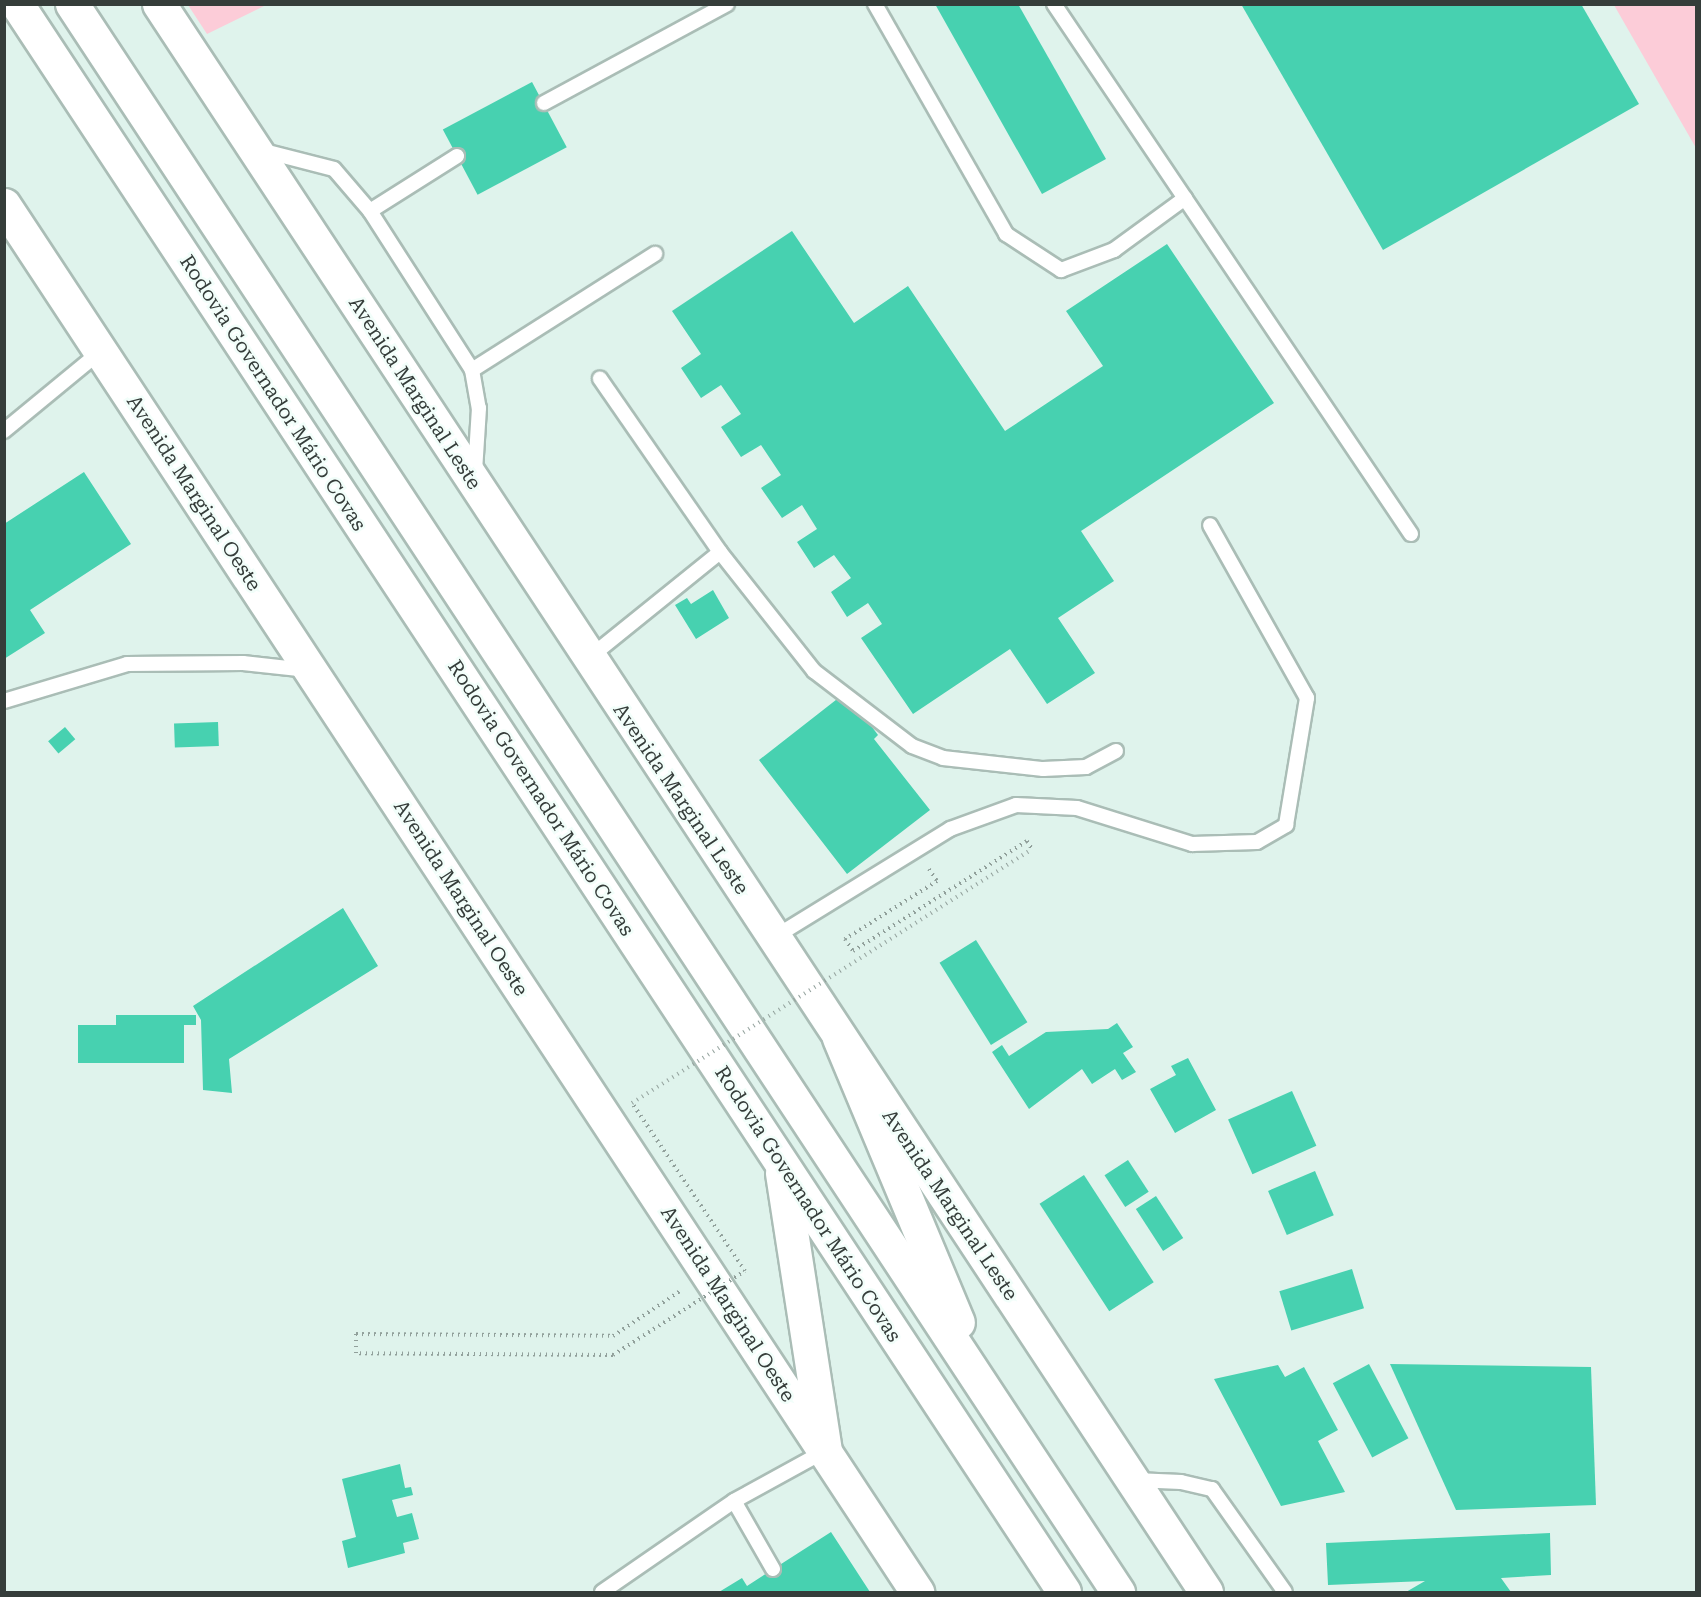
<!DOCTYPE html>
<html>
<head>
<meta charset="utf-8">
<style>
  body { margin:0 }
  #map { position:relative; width:1701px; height:1597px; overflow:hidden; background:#dff3ec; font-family:"Roboto Serif",serif }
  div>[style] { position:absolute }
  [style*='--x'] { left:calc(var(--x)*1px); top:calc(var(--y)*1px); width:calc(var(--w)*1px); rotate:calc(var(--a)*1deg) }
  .green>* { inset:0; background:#fcccd8 }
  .building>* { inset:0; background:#47d1b0; transform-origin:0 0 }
  .path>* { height:4px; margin-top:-2px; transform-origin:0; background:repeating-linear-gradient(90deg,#91a09b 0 1.5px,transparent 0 6px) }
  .roads { filter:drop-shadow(2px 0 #aabdb6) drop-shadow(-2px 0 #aabdb6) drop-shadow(0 2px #aabdb6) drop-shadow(0 -2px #aabdb6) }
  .service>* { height:14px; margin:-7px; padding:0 7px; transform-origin:7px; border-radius:7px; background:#fff }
  .secondary>* { height:33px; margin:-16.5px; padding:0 16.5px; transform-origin:16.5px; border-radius:16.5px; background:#fff }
  .motorway>* { height:33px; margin:-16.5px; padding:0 16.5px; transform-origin:16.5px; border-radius:16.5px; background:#fff }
  .path-bridge>* { height:4px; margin-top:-2px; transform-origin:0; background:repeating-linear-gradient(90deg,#91a09b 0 1.5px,transparent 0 6px) }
  span { translate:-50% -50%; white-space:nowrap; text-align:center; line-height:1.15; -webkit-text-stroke:5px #f2fefa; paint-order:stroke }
  .street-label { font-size:20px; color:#353d3a }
  .frame { position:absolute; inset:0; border:6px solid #353d3a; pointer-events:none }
</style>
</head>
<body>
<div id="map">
  <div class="green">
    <div style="clip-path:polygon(188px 5px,266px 5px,207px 34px)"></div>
    <div style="clip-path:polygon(1614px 5px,1696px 5px,1696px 148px)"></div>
  </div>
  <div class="building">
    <div style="clip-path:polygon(935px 4px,1018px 4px,1106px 159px,1042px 194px)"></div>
    <div style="clip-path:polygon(1241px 4px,1581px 4px,1639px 104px,1383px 250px)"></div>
    <div style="left:532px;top:82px;width:74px;height:101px;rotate:62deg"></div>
    <div style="clip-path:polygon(792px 231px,854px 323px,908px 286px,1005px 431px,1103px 366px,1066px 311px,1167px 244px,1274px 403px,1081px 531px,1114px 581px,1058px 618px,1095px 673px,1047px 704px,1010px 649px,913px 714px,861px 638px,882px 624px,868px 603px,847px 617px,831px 592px,851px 578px,834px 555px,814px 568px,797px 542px,817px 529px,802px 505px,782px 518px,761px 488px,781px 475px,761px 445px,741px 457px,721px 427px,741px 414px,721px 385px,701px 398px,681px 368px,701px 354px,672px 311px)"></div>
    <div style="clip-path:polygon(84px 472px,131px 544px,30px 610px,45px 633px,4px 659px,4px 524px)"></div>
    <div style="clip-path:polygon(713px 590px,729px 618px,696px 639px,675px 605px,687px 598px,691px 604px)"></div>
    <div style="clip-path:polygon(841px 696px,856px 715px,860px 711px,878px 735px,874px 739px,930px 810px,847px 874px,759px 760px)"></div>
    <div style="left:218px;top:722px;width:24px;height:44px;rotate:88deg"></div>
    <div style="left:65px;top:727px;width:16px;height:22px;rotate:50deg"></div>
    <div style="clip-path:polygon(343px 908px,378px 966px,229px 1059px,232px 1093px,203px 1090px,201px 1020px,193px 1006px)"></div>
    <div style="left:976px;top:940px;width:97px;height:43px;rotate:58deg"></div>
    <div style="clip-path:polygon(116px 1015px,196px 1015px,196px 1025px,184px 1025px,184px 1063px,78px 1063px,78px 1025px,116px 1025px)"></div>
    <div style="clip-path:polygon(1117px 1023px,1133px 1047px,1123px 1053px,1136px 1072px,1122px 1080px,1115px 1069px,1092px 1084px,1082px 1069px,1029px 1109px,992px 1052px,1002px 1045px,1009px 1056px,1046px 1032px,1108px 1029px)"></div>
    <div style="clip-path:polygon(1188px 1058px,1216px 1110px,1175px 1133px,1150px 1089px,1176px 1075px,1171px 1066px)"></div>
    <div style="left:1292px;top:1091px;width:60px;height:70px;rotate:66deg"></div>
    <div style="left:1128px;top:1160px;width:38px;height:28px;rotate:57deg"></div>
    <div style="left:1315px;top:1171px;width:48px;height:51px;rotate:67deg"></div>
    <div style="left:1084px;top:1175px;width:128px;height:53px;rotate:57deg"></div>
    <div style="left:1156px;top:1196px;width:50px;height:24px;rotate:57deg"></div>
    <div style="left:1352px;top:1269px;width:41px;height:76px;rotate:73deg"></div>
    <div style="left:1369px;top:1364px;width:84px;height:41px;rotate:62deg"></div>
    <div style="clip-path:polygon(1390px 1364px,1591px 1367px,1596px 1505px,1456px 1510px)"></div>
    <div style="clip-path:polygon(1278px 1365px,1285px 1377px,1304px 1367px,1338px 1430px,1318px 1441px,1345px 1492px,1281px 1506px,1214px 1379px)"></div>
    <div style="clip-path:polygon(400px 1464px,405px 1488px,411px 1487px,413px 1495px,392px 1500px,397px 1517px,412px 1513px,419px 1539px,403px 1543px,405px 1553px,348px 1568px,342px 1541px,356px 1537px,342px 1479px)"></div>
    <div style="clip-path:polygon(831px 1532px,870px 1592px,719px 1592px,742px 1578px,747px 1586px)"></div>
    <div style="clip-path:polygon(1550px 1533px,1551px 1575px,1501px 1578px,1511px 1592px,1406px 1592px,1425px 1581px,1328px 1585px,1326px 1543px)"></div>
  </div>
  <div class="path">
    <div style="--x:929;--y:869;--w:14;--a:56"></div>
    <div style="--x:937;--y:881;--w:109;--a:147.8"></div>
    <div style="--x:845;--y:939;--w:14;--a:56"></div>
    <div style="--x:853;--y:951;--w:206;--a:-32.3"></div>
    <div style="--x:1027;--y:841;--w:9;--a:58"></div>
    <div style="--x:613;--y:1355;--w:257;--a:-179.6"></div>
    <div style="--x:356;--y:1353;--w:19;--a:-90"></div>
    <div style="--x:356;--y:1334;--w:257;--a:0.4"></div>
    <div style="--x:613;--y:1336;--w:81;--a:-33.9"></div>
  </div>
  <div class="roads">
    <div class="service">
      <div style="--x:875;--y:4;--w:265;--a:60.3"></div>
      <div style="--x:1006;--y:234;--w:66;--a:33.2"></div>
      <div style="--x:1061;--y:270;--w:57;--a:-20.7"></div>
      <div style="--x:1114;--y:250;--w:88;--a:-36.2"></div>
      <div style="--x:1054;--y:4;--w:639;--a:56.04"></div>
      <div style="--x:544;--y:103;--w:208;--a:-28.4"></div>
      <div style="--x:260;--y:150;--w:76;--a:14.4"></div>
      <div style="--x:334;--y:169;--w:55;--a:49.4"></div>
      <div style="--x:370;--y:211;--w:189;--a:57.3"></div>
      <div style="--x:472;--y:370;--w:39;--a:80"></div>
      <div style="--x:479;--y:408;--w:63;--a:93.6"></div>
      <div style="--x:370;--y:211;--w:103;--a:-32.3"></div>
      <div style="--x:472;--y:370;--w:217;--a:-32.4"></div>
      <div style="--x:4;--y:431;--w:126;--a:-39.5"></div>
      <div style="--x:720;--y:552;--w:152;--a:51.7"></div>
      <div style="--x:814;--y:671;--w:123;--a:37.4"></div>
      <div style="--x:912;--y:746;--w:33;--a:21"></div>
      <div style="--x:943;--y:758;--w:101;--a:6.3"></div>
      <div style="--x:1043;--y:769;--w:43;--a:-2.7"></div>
      <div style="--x:1086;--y:767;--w:34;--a:-28"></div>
      <div style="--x:590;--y:657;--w:167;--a:-38.9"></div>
      <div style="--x:720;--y:552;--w:211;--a:-124.7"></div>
      <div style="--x:4;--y:701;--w:128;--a:-16.7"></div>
      <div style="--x:127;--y:664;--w:116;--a:-0.5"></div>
      <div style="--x:243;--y:663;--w:63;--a:6.3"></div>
      <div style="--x:773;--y:938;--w:208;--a:-31.6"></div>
      <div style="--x:950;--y:829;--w:70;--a:-20"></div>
      <div style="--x:1016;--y:805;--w:61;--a:2.8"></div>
      <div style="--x:1077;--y:808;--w:121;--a:17.4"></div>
      <div style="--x:1192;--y:844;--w:65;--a:-1.8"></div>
      <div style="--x:1257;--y:842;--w:34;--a:-30"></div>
      <div style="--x:1286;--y:825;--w:129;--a:-80.6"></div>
      <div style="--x:1307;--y:698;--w:198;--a:-119.3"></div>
      <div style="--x:1135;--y:1480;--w:46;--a:2.5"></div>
      <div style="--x:1181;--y:1482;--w:32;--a:13"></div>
      <div style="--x:1212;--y:1489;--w:126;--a:54.7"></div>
      <div style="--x:773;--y:1569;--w:78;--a:-119.8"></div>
      <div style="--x:734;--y:1501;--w:104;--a:-28.8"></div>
      <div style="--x:602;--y:1592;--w:160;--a:-34.6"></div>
    </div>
    <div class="secondary">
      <div style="--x:159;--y:4;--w:1902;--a:56.6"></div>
      <div style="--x:4;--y:205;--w:1661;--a:56.64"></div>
    </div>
    <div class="motorway">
      <div style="--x:17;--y:4;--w:1902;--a:56.6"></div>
      <div style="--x:72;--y:4;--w:1902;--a:56.63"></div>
      <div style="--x:839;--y:1038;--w:308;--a:67.3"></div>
      <div style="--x:782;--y:1173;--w:281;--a:81.2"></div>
    </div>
  </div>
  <div class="path-bridge">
    <div style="--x:613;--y:1355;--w:156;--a:-32.5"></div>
    <div style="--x:745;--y:1271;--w:202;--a:-123.9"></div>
    <div style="--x:632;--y:1103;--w:474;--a:-32.4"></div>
  </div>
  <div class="street-label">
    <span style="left:273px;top:393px;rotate:57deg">Rodovia Governador Mário Covas</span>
    <span style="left:415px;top:393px;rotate:57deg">Avenida Marginal Leste</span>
    <span style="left:194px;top:493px;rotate:57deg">Avenida Marginal Oeste</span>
    <span style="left:541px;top:798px;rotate:57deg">Rodovia Governador Mário Covas</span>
    <span style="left:681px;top:799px;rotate:56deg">Avenida Marginal Leste</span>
    <span style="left:461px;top:898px;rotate:57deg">Avenida Marginal Oeste</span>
    <span style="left:808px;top:1204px;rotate:57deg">Rodovia Governador Mário Covas</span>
    <span style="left:950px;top:1205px;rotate:56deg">Avenida Marginal Leste</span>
    <span style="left:728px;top:1304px;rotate:57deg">Avenida Marginal Oeste</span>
  </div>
  <div class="frame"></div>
</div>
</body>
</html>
